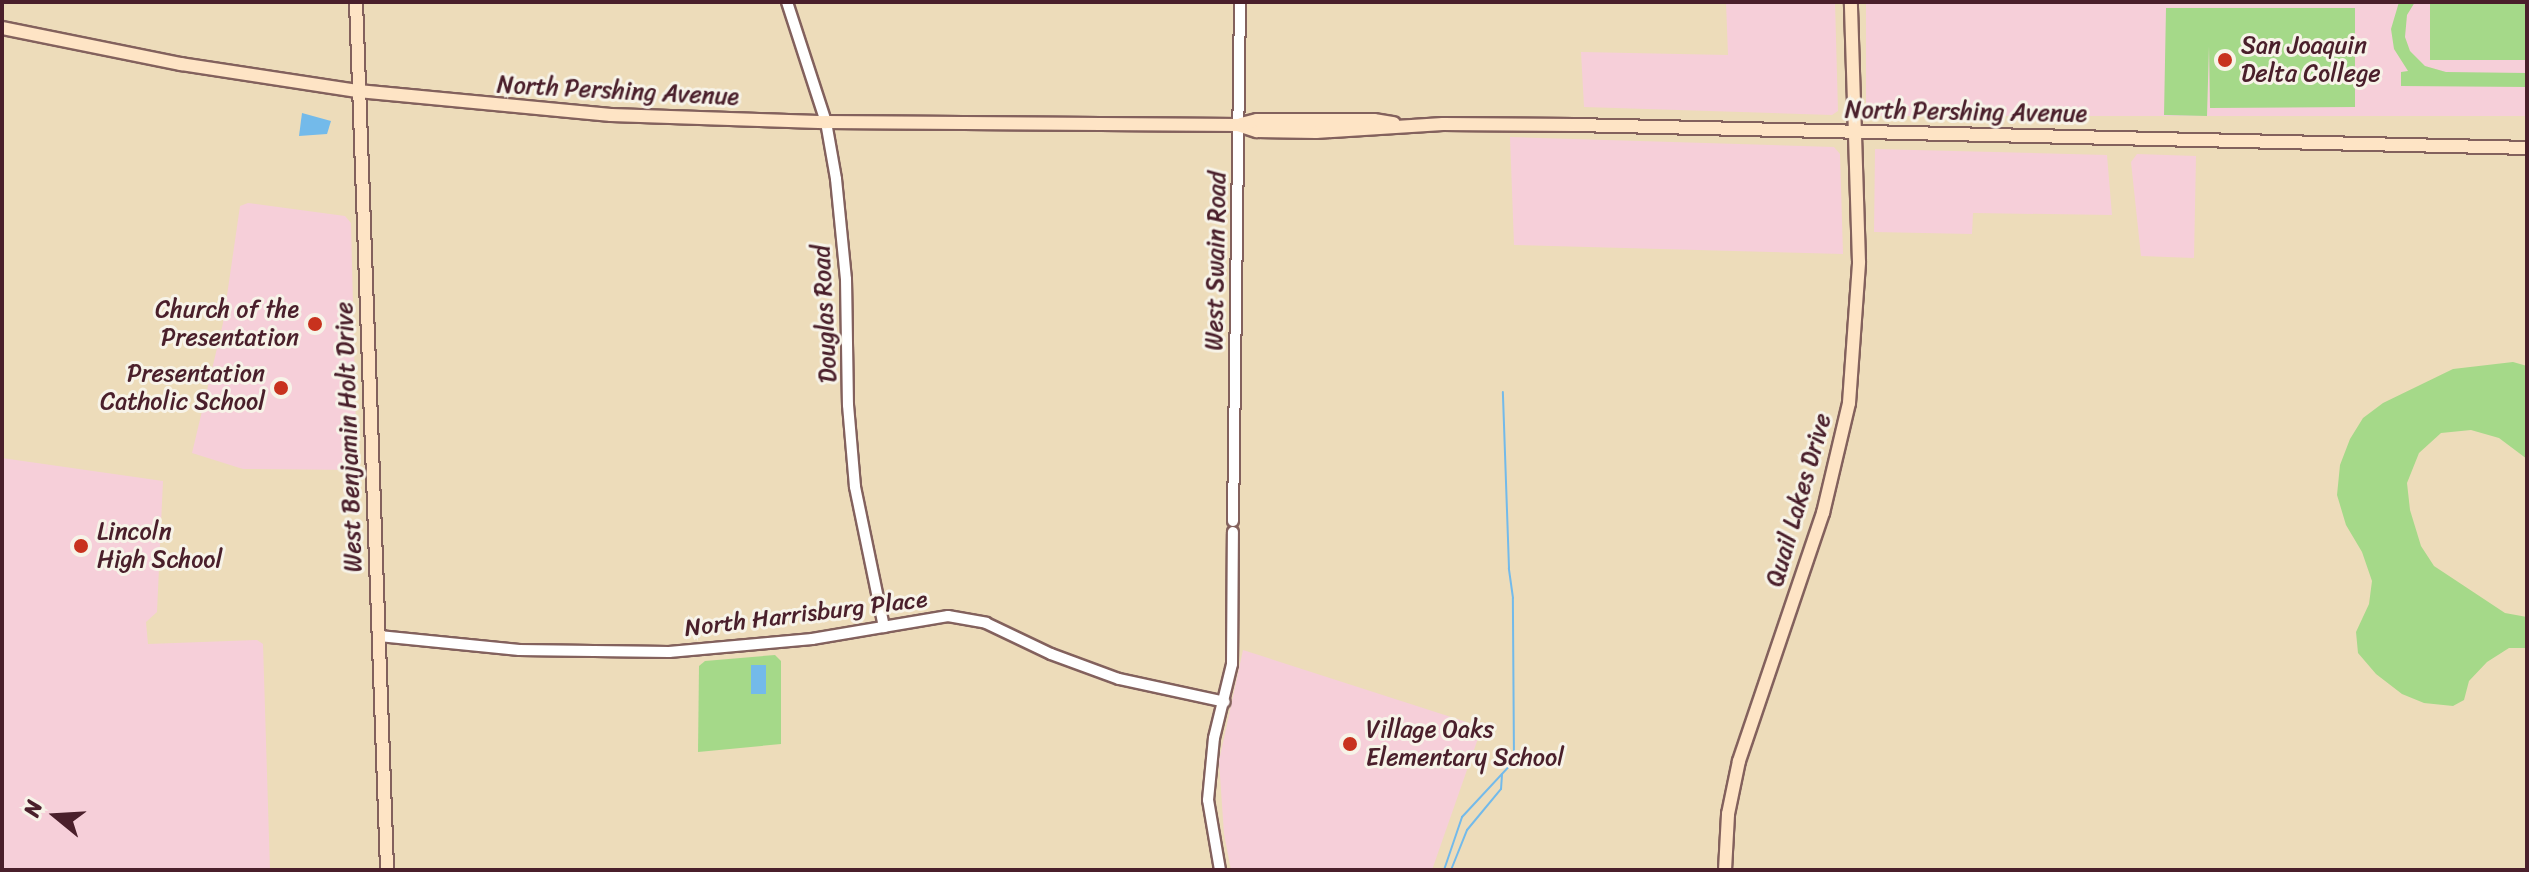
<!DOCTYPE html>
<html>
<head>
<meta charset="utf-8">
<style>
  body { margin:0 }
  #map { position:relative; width:2529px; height:872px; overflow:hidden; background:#eddcba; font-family:Sriracha,sans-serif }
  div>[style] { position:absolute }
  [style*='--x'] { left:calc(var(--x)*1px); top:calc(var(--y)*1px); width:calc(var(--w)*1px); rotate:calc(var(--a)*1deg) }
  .built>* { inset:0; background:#f6cfd9; transform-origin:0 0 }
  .green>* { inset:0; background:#a5d989; transform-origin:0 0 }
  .water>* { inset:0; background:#73baea; transform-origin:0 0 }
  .stream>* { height:2px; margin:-1px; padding:0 1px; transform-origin:1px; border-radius:1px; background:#73baea }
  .roads { filter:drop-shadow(2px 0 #83615d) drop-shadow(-2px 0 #83615d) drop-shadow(0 2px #83615d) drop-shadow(0 -2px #83615d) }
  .tertiary>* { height:10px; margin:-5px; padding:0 5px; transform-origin:5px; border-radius:5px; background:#fff }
  .secondary>* { height:12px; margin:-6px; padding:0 6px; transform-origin:6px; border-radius:6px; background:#fee4c5 }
  .dots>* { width:22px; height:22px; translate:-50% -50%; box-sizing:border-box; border:4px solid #f7f3e8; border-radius:50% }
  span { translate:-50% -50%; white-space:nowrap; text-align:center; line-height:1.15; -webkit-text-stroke:6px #f7f3e8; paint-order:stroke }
  .poi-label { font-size:24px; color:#4a1f2b }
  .left { translate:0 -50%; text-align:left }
  .right { translate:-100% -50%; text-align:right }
  .street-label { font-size:24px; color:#4a1f2b }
  .frame { position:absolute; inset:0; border:4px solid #4a1f2b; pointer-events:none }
  .north { position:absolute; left:16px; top:776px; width:80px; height:80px; -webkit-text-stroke:6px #f7f3e8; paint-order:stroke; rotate:288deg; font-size:22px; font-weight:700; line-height:32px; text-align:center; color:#4a1f2b }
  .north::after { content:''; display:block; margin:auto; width:28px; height:36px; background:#4a1f2b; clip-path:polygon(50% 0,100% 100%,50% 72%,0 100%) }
</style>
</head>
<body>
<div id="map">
  <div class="built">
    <div style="clip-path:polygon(1726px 2px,1835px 2px,1838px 111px,1832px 115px,1584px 107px,1581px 52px,1728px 55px)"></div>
    <div style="left:1866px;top:2px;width:661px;height:114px"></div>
    <div style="clip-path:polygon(1510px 137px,1834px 147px,1840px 154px,1843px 254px,1514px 245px)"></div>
    <div style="clip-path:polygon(1875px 149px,2107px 155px,2112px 215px,1973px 213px,1972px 234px,1874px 232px)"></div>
    <div style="clip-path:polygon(2137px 154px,2196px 156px,2194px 258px,2141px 256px,2131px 162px)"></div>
    <div style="clip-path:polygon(248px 203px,345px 216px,351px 223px,357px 470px,243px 469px,192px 453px,223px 323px,240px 206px)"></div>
    <div style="clip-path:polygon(2px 458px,163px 481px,157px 612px,146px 622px,148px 644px,257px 640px,263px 644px,270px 870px,2px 870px)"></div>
    <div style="clip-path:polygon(1243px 650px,1482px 727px,1432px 870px,1231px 870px,1224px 834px,1219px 761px)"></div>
  </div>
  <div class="green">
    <div style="clip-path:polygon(2399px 2px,2415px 2px,2407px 15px,2405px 37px,2410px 51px,2425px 66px,2446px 72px,2527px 73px,2527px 87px,2401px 86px,2401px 72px,2408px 71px,2394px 49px,2391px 29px)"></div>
    <div style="left:2430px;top:2px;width:97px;height:58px"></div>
    <div style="clip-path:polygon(2166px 8px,2355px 8px,2355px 107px,2210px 108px,2209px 46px,2207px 116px,2164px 115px)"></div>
    <div style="clip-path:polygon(2513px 362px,2527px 366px,2527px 459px,2499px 438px,2471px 430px,2441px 433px,2419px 453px,2407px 483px,2410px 510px,2421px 546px,2434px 566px,2505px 613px,2527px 617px,2527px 648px,2509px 648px,2487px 662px,2469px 681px,2464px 700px,2453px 706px,2424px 703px,2402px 694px,2376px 674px,2358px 653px,2356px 632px,2369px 604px,2372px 581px,2362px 552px,2346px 525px,2337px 495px,2340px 465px,2350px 439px,2363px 418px,2383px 403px,2453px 369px)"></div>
    <div style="clip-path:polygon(775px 655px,781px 661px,781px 744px,698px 752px,699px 666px,705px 661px)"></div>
  </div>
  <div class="water">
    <div style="clip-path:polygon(302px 113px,331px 121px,327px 134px,299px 136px)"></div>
    <div style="left:751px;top:665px;width:15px;height:29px"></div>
  </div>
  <div class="stream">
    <div style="--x:1444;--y:870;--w:56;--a:-71.2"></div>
    <div style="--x:1462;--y:817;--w:76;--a:-47.1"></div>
    <div style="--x:1514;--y:761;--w:163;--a:-90.4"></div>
    <div style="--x:1513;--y:598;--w:30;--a:-98"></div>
    <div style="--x:1509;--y:568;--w:176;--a:-92"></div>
    <div style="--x:1451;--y:870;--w:43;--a:-68.2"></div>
    <div style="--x:1467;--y:830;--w:53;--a:-50.3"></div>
    <div style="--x:1501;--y:789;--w:15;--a:-86"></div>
  </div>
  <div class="roads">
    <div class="tertiary">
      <div style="--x:787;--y:2;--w:126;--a:72"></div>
      <div style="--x:826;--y:122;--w:58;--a:80"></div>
      <div style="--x:836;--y:179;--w:100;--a:84.3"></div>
      <div style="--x:846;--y:279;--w:126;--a:89.1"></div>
      <div style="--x:848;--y:405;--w:82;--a:85.1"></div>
      <div style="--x:855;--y:487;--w:143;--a:78.3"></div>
      <div style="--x:1233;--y:521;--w:519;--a:-89.23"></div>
      <div style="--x:379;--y:636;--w:141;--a:5.7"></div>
      <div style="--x:519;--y:650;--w:150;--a:0.8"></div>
      <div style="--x:669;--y:652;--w:144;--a:-5.2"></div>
      <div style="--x:812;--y:639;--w:138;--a:-9.6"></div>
      <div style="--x:948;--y:616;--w:39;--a:10"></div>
      <div style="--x:986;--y:623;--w:72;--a:25.5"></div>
      <div style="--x:1051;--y:654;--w:72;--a:20.2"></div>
      <div style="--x:1119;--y:679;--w:108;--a:12.2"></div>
      <div style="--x:1220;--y:870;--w:71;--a:-99.7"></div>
      <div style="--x:1208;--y:800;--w:62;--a:-84.5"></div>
      <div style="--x:1214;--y:738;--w:76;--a:-76.3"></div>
      <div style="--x:1232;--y:664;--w:132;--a:-89.6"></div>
    </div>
    <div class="secondary">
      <div style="--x:356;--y:2;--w:869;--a:87.95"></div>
      <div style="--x:2;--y:28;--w:183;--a:11.4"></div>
      <div style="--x:181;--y:64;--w:179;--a:8.7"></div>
      <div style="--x:358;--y:91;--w:254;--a:5.4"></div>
      <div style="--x:611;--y:115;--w:215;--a:1.9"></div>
      <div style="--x:826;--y:122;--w:412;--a:0.4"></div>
      <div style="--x:1238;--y:125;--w:20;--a:18"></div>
      <div style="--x:1257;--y:131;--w:59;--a:1"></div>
      <div style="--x:1316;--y:132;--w:127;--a:-3.6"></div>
      <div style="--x:1443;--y:124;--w:132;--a:0.4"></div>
      <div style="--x:1575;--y:125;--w:952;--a:1.38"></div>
      <div style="--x:1241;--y:124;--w:16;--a:-14"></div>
      <div style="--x:1257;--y:120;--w:117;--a:0"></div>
      <div style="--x:1374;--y:120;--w:20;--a:9"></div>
      <div style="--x:1725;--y:870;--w:56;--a:-86.9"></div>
      <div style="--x:1728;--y:814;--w:54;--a:-78.3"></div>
      <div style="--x:1739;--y:761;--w:262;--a:-71.3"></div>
      <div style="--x:1823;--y:513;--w:113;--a:-76.7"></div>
      <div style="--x:1849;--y:403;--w:141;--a:-85.9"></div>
      <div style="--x:1859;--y:262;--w:260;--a:-91.8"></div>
    </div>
  </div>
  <div class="dots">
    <div style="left:2225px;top:60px;background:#c8321e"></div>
    <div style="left:315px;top:324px;background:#c8321e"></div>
    <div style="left:281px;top:388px;background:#c8321e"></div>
    <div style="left:81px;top:546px;background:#c8321e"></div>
    <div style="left:1350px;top:744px;background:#c8321e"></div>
  </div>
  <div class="poi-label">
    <span class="left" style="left:2241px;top:60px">San Joaquin<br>Delta College</span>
    <span class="right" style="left:299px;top:324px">Church of the<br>Presentation</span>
    <span class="right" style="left:265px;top:388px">Presentation<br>Catholic School</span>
    <span class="left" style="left:97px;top:546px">Lincoln<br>High School</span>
    <span class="left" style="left:1366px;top:744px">Village Oaks<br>Elementary School</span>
  </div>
  <div class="street-label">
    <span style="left:618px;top:91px;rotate:3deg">North Pershing Avenue</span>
    <span style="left:1966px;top:112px;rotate:1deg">North Pershing Avenue</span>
    <span style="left:1216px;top:261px;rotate:-89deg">West Swain Road</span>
    <span style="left:825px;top:314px;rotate:-93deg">Douglas Road</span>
    <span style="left:349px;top:437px;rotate:-92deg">West Benjamin Holt Drive</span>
    <span style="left:1799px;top:500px;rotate:-74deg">Quail Lakes Drive</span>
    <span style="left:806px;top:614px;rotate:-7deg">North Harrisburg Place</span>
  </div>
  <div class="frame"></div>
  <div class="north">N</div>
</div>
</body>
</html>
